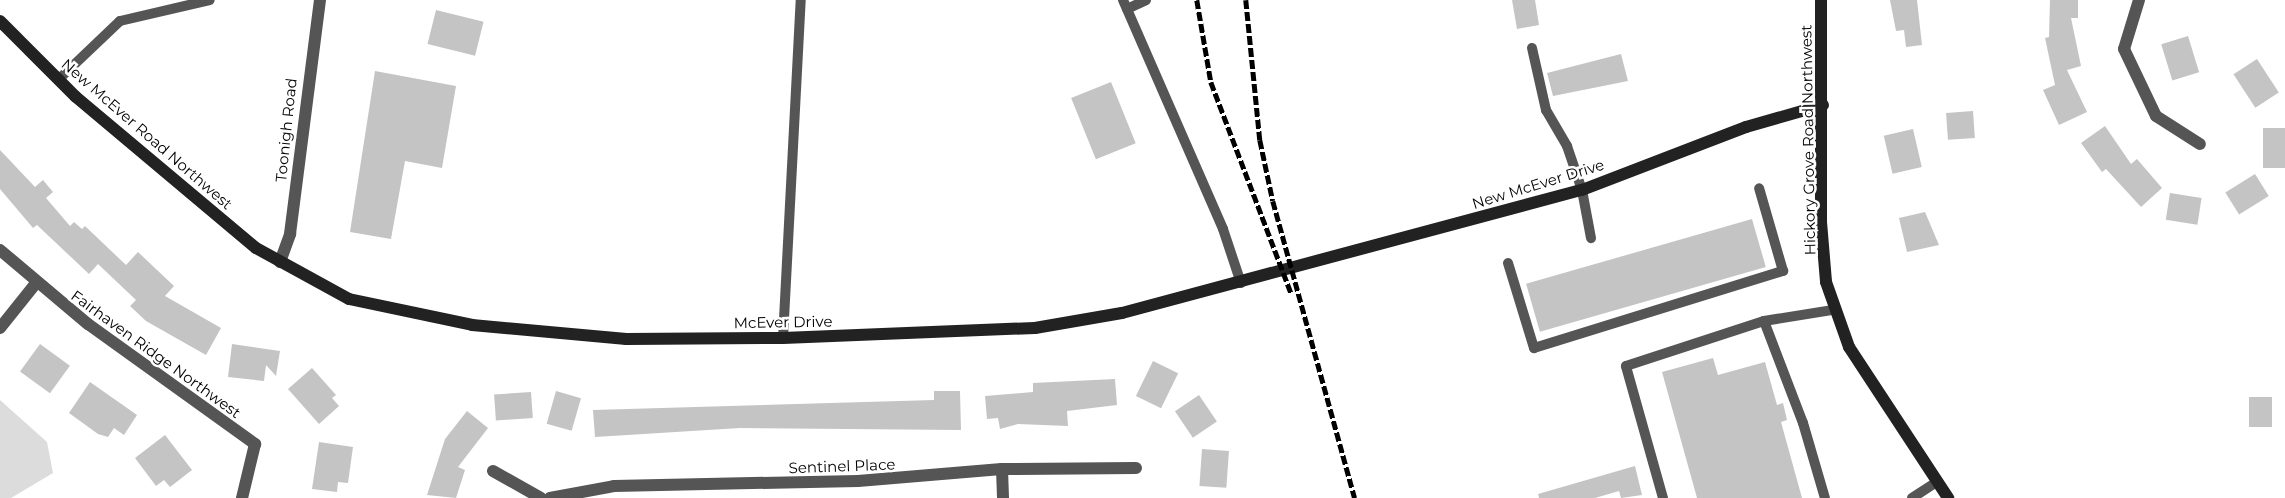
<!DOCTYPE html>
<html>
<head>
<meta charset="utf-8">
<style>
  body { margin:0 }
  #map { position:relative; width:2285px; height:498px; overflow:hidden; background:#fff; font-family:Montserrat,sans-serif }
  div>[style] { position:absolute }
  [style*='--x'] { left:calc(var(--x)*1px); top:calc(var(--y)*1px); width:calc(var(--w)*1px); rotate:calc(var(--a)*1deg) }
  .green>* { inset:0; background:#dcdcdc }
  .building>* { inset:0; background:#c4c4c4; transform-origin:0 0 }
  .lane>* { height:10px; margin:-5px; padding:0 5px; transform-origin:5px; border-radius:5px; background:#555 }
  .street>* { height:12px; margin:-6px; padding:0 6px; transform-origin:6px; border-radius:6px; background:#555 }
  .secondary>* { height:12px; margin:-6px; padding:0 6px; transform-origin:6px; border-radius:6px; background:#222 }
  .rail>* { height:4.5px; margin-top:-2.25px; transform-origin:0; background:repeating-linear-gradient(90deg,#000 0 9px,transparent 0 12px) }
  span { translate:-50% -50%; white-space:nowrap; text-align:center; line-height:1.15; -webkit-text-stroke:5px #fff; paint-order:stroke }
  .street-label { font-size:15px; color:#000 }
</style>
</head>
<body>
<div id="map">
  <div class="green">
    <div style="clip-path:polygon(0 400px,47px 442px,53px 473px,11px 498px,0 498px)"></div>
  </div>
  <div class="building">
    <div style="clip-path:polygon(1512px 0,1535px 0,1539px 25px,1517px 29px)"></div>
    <div style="clip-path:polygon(1890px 0,1917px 0,1922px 45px,1906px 47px,1904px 30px,1896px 31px)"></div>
    <div style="clip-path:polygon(2050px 0,2078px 0,2078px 18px,2071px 18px,2081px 66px,2067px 70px,2087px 112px,2059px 125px,2043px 90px,2055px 85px,2045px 38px,2049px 37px)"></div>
    <div style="left:436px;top:10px;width:49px;height:35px;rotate:14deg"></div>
    <div style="left:2188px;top:36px;width:38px;height:28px;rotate:73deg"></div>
    <div style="clip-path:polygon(1621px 54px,1628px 81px,1553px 96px,1547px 73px)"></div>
    <div style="left:2257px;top:59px;width:40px;height:28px;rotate:57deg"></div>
    <div style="clip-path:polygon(375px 71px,456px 86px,442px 168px,405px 161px,391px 239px,350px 232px)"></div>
    <div style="left:1111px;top:82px;width:66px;height:43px;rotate:68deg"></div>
    <div style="left:1973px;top:111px;width:27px;height:27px;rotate:86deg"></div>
    <div style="clip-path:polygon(2105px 126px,2131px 164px,2137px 159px,2162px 188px,2141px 207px,2106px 169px,2102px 172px,2081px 143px)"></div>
    <div style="left:2263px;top:128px;width:22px;height:40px"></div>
    <div style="left:1913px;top:129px;width:39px;height:30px;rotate:77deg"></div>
    <div style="clip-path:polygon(0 150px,35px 187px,43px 180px,53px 192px,46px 198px,70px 226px,74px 222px,82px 229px,85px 226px,126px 265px,138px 252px,174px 286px,165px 296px,221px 328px,206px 355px,146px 321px,130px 306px,136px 300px,98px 264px,89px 274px,37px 225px,33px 228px,0 189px)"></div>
    <div style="left:2255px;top:174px;width:26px;height:35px;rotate:58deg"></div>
    <div style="left:2170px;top:193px;width:32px;height:27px;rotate:9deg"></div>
    <div style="clip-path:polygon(1925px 212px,1939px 245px,1907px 252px,1899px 218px)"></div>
    <div style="left:1752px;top:219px;width:50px;height:235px;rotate:74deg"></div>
    <div style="left:40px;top:344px;width:37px;height:34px;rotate:36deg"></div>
    <div style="clip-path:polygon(232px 344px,280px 351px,276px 376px,266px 365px,264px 381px,228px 377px)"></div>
    <div style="clip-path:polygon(1713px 358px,1718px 375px,1765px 362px,1777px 405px,1783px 403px,1787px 420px,1781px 422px,1802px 498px,1697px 498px,1662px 372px)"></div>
    <div style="left:1153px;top:361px;width:28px;height:39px;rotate:26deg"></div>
    <div style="clip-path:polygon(312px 368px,336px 395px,332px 398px,339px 406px,319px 424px,288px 389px)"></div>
    <div style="clip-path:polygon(1115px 379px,1117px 405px,1067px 411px,1068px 426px,1018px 424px,1000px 429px,998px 418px,987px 419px,985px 396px,1033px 392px,1033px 383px)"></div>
    <div style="clip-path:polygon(90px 382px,137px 415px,124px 435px,114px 428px,108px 437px,98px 434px,69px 413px)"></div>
    <div style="left:556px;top:391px;width:26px;height:34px;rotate:16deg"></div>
    <div style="clip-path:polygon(934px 391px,960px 391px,961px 430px,740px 428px,595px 437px,593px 410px,934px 400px)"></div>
    <div style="left:531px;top:392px;width:26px;height:37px;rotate:86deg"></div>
    <div style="left:1199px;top:395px;width:32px;height:29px;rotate:56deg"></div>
    <div style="left:2272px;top:397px;width:30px;height:23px;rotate:90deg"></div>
    <div style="clip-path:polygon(467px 411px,488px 428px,458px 467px,465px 470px,456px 498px,427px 495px,445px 439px)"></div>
    <div style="clip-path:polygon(165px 435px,192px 470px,170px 487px,164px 480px,156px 486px,135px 458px)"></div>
    <div style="clip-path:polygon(319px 442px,353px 447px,348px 483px,338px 482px,337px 492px,312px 489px)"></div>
    <div style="left:1202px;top:449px;width:27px;height:37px;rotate:4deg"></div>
    <div style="clip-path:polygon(1635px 466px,1642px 495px,1621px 498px,1619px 491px,1595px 498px,1539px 498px,1538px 494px)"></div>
  </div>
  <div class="lane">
    <div style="--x:1123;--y:0;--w:250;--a:66.4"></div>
    <div style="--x:1223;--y:229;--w:57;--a:71.6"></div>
    <div style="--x:1127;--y:9;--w:21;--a:-25"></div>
    <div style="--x:1532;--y:48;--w:64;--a:77.3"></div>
    <div style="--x:1546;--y:110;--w:42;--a:59.7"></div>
    <div style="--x:1567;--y:146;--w:46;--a:71.2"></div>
    <div style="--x:1582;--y:190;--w:49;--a:79.4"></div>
    <div style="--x:59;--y:79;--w:84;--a:-43.6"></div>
    <div style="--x:120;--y:21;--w:92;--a:-13.1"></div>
    <div style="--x:1508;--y:263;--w:89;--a:73"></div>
    <div style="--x:1534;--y:348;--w:261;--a:-17.2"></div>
    <div style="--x:1783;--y:271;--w:86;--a:-106.1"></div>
    <div style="--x:1764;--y:321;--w:109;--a:69.1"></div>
    <div style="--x:1803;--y:423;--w:78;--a:73.7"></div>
    <div style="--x:783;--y:338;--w:338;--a:-87"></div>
    <div style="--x:1663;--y:498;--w:137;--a:-105.7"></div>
    <div style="--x:1626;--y:366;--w:145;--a:-18.1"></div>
    <div style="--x:1764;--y:321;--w:70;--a:-9.1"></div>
    <div style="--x:1912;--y:498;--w:30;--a:-33"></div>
  </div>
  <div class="street">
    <div style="--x:2139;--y:0;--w:51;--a:107"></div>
    <div style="--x:2124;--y:49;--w:74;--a:64.5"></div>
    <div style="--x:2156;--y:116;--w:52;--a:32.5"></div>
    <div style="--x:0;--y:250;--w:115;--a:40.1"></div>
    <div style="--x:88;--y:324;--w:206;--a:35.7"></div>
    <div style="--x:255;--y:444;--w:56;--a:103.5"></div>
    <div style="--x:280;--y:262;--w:30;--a:-70"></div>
    <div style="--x:290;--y:234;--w:236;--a:-82.7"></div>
    <div style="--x:0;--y:328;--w:58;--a:-51.3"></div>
    <div style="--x:1002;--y:469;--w:29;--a:88"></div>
    <div style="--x:493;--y:471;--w:55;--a:29.4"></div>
    <div style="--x:550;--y:498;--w:65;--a:-10.6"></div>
    <div style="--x:614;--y:486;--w:244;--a:-1.2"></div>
    <div style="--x:858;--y:481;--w:144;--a:-4.8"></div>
    <div style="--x:1002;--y:469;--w:134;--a:-0.4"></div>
  </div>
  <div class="secondary">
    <div style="--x:1821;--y:0;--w:222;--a:90"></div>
    <div style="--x:1821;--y:222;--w:60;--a:85.2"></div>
    <div style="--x:1826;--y:282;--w:69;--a:70.5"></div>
    <div style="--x:1849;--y:347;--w:181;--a:56.7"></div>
    <div style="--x:0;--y:21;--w:107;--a:45"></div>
    <div style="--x:76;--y:97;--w:235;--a:40"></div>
    <div style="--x:256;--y:248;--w:106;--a:28.7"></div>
    <div style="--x:349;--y:299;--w:126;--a:11.9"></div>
    <div style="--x:472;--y:325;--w:155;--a:5.2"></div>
    <div style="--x:626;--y:339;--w:157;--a:-0.4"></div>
    <div style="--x:783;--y:338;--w:252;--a:-2.3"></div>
    <div style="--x:1035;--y:328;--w:88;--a:-9.8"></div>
    <div style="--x:1122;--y:313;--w:476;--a:-15"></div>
    <div style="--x:1582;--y:190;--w:176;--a:-21"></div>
    <div style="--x:1746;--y:127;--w:80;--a:-15.9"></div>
  </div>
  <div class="rail">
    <div style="--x:1197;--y:0;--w:83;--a:80.3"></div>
    <div style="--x:1211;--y:82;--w:226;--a:69.2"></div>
    <div style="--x:1246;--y:0;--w:141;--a:84.3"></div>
    <div style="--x:1260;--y:140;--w:62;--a:78"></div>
    <div style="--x:1273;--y:201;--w:308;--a:74.6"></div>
  </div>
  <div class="street-label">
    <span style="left:286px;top:130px;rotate:-84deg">Toonigh Road</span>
    <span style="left:147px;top:134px;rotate:41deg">New McEver Road Northwest</span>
    <span style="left:1808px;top:140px;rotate:-91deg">Hickory Grove Road Northwest</span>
    <span style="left:1538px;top:184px;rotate:-17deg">New McEver Drive</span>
    <span style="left:783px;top:322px;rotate:-1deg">McEver Drive</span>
    <span style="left:156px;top:354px;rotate:36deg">Fairhaven Ridge Northwest</span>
    <span style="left:842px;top:466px;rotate:-2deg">Sentinel Place</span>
  </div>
</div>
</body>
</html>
